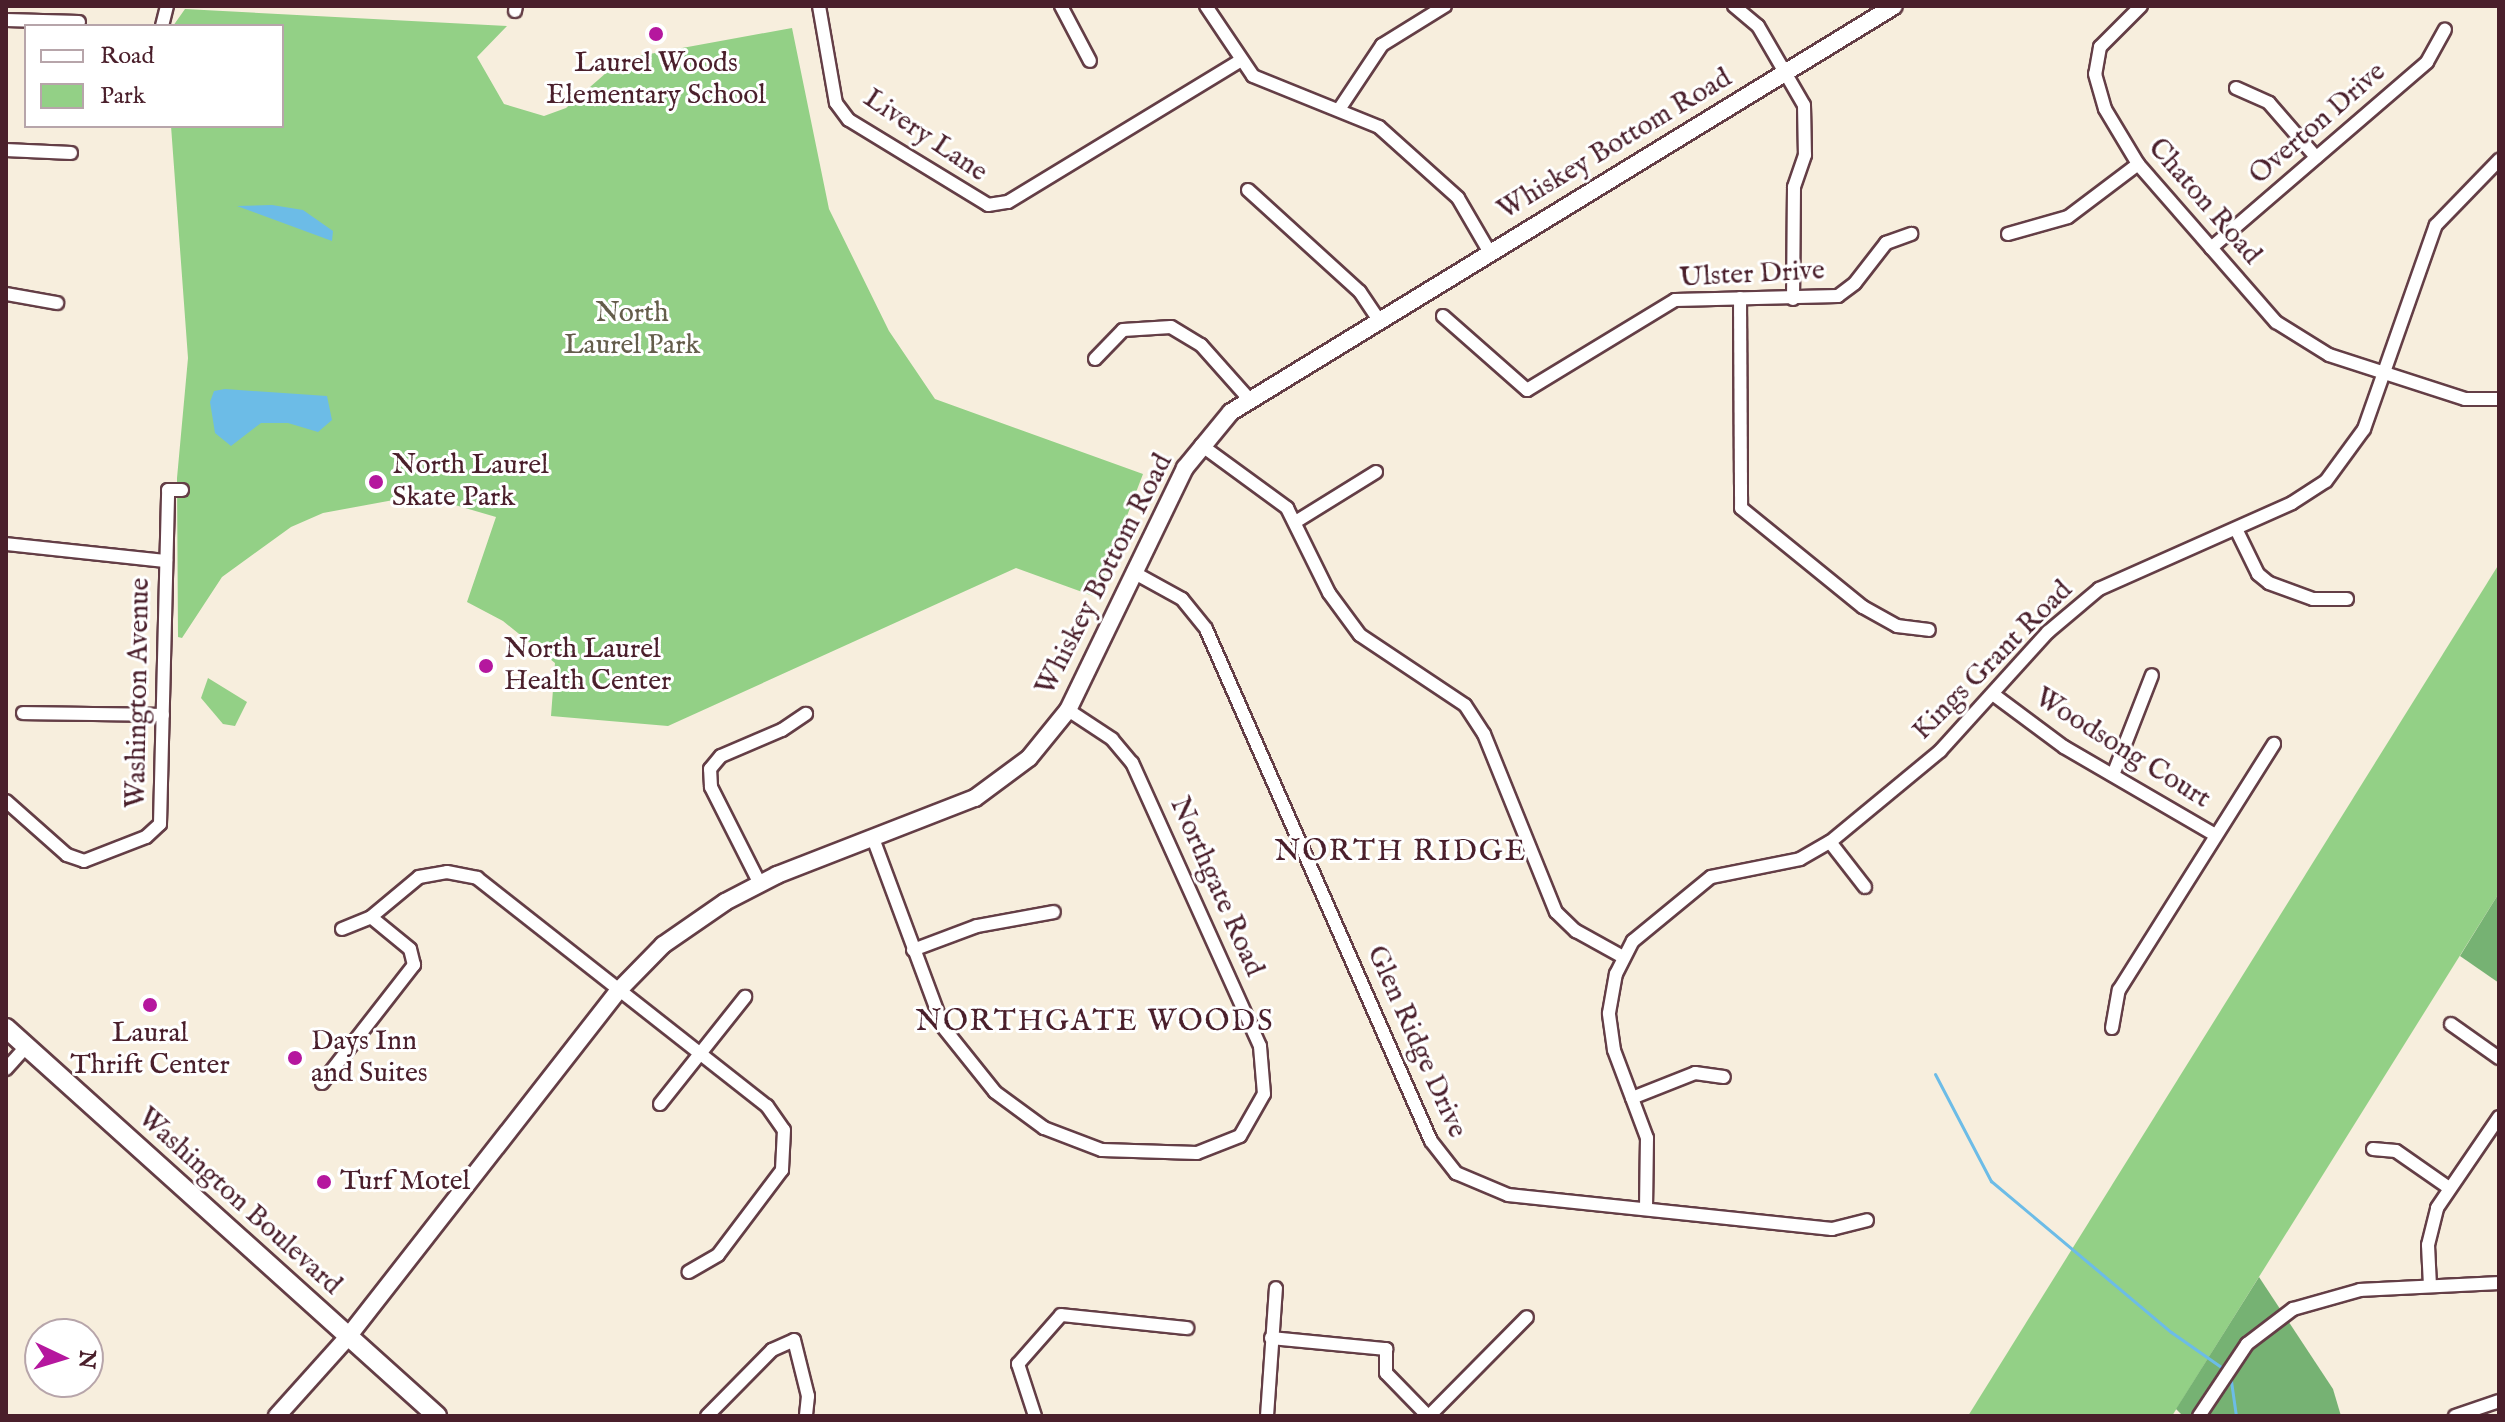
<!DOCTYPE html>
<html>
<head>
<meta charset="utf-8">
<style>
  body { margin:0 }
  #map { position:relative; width:2505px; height:1422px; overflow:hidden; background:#f7eedd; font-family:"IM FELL English",serif }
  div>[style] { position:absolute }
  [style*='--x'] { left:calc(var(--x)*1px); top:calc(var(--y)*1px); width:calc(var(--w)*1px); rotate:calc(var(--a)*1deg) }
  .green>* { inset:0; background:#93d086 }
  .forest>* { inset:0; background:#76b273 }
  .water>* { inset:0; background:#6cbce7 }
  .stream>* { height:3px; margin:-1.5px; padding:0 1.5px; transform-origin:1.5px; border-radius:1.5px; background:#6cbce7 }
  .roads { filter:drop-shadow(2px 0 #643e46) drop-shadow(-2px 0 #643e46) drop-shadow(0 2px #643e46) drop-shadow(0 -2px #643e46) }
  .street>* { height:12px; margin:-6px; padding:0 6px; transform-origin:6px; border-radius:6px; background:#fff }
  .secondary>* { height:16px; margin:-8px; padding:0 8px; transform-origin:8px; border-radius:8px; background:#fff }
  .primary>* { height:18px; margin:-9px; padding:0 9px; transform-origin:9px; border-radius:9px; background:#fff }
  .dots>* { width:22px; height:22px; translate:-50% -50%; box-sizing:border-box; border:4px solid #fff; border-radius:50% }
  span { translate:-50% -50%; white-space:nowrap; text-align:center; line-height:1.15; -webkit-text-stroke:6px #fff; paint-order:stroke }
  .poi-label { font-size:28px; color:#4a1f2b }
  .left { translate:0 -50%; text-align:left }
  .street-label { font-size:28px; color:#4a1f2b }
  .park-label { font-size:28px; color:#645d4b }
  .neighbourhood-label { font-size:30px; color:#4a1f2b; letter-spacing:2px }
  .frame { position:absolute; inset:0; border:8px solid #4a1f2b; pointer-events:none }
  .legend { position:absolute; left:24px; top:24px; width:260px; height:104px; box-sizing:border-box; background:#fff; border:2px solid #b7a5aa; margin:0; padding:10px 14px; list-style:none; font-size:24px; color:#4a1f2b }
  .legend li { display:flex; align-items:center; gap:16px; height:40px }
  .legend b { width:40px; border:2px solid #b7a5aa }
  .north { position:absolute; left:24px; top:1318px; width:80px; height:80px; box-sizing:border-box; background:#fff; border:2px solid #b7a5aa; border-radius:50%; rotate:94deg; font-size:22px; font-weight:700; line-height:32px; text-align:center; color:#4a1f2b }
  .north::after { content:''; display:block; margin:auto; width:28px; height:36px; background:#b5179e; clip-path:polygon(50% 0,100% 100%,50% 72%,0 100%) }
</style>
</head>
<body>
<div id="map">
  <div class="green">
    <div style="clip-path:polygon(185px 9px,507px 26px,477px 57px,504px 104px,544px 116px,566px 108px,622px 59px,792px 28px,829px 209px,889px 331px,935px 399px,1143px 474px,1096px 597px,1016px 568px,668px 726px,551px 716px,555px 663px,503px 621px,467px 602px,496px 517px,431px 498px,399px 499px,323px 513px,291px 527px,222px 577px,182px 638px,178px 637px,177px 478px,188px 358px,171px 126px,282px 126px,282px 26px,173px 26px)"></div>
    <div style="clip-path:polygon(2499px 564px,2499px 893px,2172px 1416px,1968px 1416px)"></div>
    <div style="clip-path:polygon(208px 678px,247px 702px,235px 726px,223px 724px,201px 698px)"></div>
  </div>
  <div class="forest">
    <div style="clip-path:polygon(2499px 893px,2499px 983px,2460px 956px)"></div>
    <div style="clip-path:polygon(2259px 1277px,2333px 1389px,2341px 1416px,2183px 1416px,2176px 1409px)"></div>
  </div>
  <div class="water">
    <div style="clip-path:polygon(272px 205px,303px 210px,333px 231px,332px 241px,237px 206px)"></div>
    <div style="clip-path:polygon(225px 389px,327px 396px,332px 420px,318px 432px,288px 423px,261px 423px,231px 446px,215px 433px,210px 402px,214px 391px)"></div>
  </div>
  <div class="stream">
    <div style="--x:1935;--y:1074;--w:121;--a:62.4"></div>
    <div style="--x:1991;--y:1181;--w:235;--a:40"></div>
    <div style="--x:2171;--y:1332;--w:65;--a:34.9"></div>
    <div style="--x:2230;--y:1374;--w:42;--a:81.9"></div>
  </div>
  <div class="roads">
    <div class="street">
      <div style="--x:819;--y:6;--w:98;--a:80.1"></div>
      <div style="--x:836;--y:103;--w:21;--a:53"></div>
      <div style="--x:849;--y:120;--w:163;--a:31.4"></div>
      <div style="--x:988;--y:205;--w:20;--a:-9"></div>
      <div style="--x:1008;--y:202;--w:271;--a:-31.3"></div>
      <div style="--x:1061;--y:6;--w:62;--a:62.2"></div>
      <div style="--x:1206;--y:6;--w:84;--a:56.1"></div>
      <div style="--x:1253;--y:76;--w:136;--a:22"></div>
      <div style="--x:1379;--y:127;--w:106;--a:41.9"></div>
      <div style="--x:1458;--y:198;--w:61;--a:59.7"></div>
      <div style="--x:1734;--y:6;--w:31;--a:40"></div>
      <div style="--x:1758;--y:26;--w:91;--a:59.8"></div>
      <div style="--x:1804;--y:105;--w:50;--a:88.9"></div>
      <div style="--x:1805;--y:155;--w:34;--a:109"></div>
      <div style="--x:1794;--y:187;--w:112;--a:90.5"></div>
      <div style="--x:2141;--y:6;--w:58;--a:135"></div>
      <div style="--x:2100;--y:47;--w:27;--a:100"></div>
      <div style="--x:2095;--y:74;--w:36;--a:74"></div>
      <div style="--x:2105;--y:109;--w:64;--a:59"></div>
      <div style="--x:2138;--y:164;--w:210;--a:48.9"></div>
      <div style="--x:2276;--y:322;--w:62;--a:31.9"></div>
      <div style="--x:2329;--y:355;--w:143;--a:17.9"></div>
      <div style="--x:2465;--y:399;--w:34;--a:0"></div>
      <div style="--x:515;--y:11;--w:5;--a:-79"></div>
      <div style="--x:6;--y:20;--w:73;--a:1.6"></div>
      <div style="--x:162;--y:26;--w:21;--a:-76"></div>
      <div style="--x:2236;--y:88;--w:36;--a:24"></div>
      <div style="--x:2269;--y:103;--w:72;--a:49"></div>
      <div style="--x:1340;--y:108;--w:76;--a:-56.3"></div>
      <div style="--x:1382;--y:45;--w:74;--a:-31.8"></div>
      <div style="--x:6;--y:150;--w:65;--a:2.6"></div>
      <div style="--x:1248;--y:190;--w:151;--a:42.3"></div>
      <div style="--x:1360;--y:292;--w:32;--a:56"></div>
      <div style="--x:2008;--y:234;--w:62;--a:-15.8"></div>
      <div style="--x:2068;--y:217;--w:88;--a:-37.1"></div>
      <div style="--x:2211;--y:248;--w:285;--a:-40.7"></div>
      <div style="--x:2427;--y:62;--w:37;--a:-61"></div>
      <div style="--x:6;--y:294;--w:52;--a:10"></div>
      <div style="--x:1740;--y:298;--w:210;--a:89.7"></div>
      <div style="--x:1741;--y:508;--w:157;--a:39.1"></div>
      <div style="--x:1863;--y:607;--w:39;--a:29"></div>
      <div style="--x:1897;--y:626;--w:32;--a:7"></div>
      <div style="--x:1443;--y:316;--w:112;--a:41.4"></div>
      <div style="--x:1527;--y:390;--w:173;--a:-31.3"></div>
      <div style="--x:1675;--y:300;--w:163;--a:-1.4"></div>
      <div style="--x:1838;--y:296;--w:21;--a:-37"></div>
      <div style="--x:1855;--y:283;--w:51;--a:-52.2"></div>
      <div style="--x:1886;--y:243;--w:27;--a:-20"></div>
      <div style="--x:1095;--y:359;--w:40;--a:-46"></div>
      <div style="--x:1123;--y:330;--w:48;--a:-3.6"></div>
      <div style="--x:1171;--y:327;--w:35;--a:31"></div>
      <div style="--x:1201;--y:345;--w:71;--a:48.4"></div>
      <div style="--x:1201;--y:445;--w:107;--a:36.2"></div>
      <div style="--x:1287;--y:508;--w:95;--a:63.7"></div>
      <div style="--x:1329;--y:593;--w:52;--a:53.6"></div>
      <div style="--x:1360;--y:635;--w:126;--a:33.7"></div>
      <div style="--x:1465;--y:705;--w:35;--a:57"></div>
      <div style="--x:1484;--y:734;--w:192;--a:68"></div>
      <div style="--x:1556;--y:912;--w:28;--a:44"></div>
      <div style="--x:1576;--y:931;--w:54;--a:29"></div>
      <div style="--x:1297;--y:521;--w:93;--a:-31.8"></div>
      <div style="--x:2236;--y:529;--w:50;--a:63.9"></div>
      <div style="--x:2258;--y:574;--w:14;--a:39"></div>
      <div style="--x:2269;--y:583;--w:47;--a:20"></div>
      <div style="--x:2313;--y:599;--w:34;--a:0"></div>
      <div style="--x:6;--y:544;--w:161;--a:6.1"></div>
      <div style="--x:1133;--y:572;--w:56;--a:28.9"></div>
      <div style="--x:1182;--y:599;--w:38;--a:51"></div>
      <div style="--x:1206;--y:629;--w:559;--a:66.28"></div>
      <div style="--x:1431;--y:1141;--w:41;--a:52"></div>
      <div style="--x:1456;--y:1173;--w:56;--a:22.9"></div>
      <div style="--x:1508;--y:1195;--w:326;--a:6"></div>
      <div style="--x:1832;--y:1229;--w:36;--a:-14"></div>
      <div style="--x:1994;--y:695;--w:87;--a:36.6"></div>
      <div style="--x:2064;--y:747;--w:175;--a:30.2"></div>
      <div style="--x:23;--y:713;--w:140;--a:0.8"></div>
      <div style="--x:2113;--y:775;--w:107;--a:-68.7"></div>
      <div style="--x:6;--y:801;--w:81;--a:41.5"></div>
      <div style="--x:67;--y:855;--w:18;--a:19"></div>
      <div style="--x:84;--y:861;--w:66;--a:-21.2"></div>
      <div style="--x:146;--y:837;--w:19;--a:-43"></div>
      <div style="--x:160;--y:824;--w:334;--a:-88.6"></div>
      <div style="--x:168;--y:490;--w:14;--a:0"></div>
      <div style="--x:874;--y:841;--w:198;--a:69.6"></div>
      <div style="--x:943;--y:1027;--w:83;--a:51.3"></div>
      <div style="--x:995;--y:1092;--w:61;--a:36.3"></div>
      <div style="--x:1044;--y:1128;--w:62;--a:20.8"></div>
      <div style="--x:1102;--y:1150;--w:95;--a:1.8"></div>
      <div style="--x:1197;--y:1153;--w:46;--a:-21.6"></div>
      <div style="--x:1240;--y:1136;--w:48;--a:-60.3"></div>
      <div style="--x:1264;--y:1094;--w:48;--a:-94.8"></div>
      <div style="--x:1260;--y:1046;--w:311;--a:-114.3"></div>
      <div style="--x:1132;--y:763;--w:31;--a:-130"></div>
      <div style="--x:1112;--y:739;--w:53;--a:-146.6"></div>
      <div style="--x:1830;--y:842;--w:57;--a:52.1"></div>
      <div style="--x:760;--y:884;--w:109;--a:-116.8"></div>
      <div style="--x:711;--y:787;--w:18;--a:-93"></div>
      <div style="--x:710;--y:769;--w:17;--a:-50"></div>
      <div style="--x:721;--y:756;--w:66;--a:-23.1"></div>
      <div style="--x:782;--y:730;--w:29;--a:-34"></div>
      <div style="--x:342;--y:929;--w:31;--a:-22"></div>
      <div style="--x:371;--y:917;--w:62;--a:-39.8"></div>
      <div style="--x:419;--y:877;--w:28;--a:-10"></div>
      <div style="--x:447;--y:872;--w:31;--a:11"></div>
      <div style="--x:477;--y:878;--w:369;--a:38.2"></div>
      <div style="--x:767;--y:1106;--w:29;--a:55"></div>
      <div style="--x:784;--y:1130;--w:40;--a:92.9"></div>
      <div style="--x:782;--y:1170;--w:106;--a:127"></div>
      <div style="--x:718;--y:1255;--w:34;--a:150"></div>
      <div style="--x:913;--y:950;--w:68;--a:-20.6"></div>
      <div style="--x:977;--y:926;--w:78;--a:-10.3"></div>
      <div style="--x:2451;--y:1024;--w:59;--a:35.3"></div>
      <div style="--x:2112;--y:1028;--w:39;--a:-80"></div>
      <div style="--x:2119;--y:990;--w:291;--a:-57.8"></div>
      <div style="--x:6;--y:1069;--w:30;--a:-48"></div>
      <div style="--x:322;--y:1083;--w:150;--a:-52.1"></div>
      <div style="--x:414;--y:965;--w:16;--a:-104"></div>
      <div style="--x:410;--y:949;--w:50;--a:-140.6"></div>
      <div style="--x:1632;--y:1098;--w:68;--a:-21.6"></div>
      <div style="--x:1695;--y:1073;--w:29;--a:8"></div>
      <div style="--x:660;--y:1104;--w:137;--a:-51.5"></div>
      <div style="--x:2373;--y:1149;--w:23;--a:5"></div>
      <div style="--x:2396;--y:1151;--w:65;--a:34.9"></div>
      <div style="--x:1646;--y:1209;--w:71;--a:-89.2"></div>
      <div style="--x:1647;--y:1138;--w:94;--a:-110.6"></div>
      <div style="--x:1614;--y:1050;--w:37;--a:-98"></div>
      <div style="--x:1609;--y:1013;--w:40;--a:-80"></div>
      <div style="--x:1616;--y:974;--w:37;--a:-63"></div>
      <div style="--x:1633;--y:941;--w:101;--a:-39.4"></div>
      <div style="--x:1711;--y:877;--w:91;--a:-11.4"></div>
      <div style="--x:1800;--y:859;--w:34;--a:-30"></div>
      <div style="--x:1830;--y:842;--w:143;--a:-39.6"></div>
      <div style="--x:1940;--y:751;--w:161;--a:-47.8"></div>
      <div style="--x:2048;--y:632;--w:67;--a:-40.1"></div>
      <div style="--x:2099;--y:589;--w:211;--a:-24"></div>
      <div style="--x:2292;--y:503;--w:40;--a:-32.9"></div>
      <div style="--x:2326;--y:481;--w:64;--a:-53.8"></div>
      <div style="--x:2364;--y:429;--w:216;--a:-70.6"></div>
      <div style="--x:2436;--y:225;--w:91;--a:-45.9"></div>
      <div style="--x:2430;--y:1286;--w:41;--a:-92.8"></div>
      <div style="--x:2428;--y:1245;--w:38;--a:-76"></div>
      <div style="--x:2437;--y:1208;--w:110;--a:-55.7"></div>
      <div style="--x:1271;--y:1338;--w:116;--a:5.5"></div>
      <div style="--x:1386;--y:1349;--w:24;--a:90"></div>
      <div style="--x:1386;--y:1373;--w:60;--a:45.7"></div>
      <div style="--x:707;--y:1416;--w:93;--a:-45.4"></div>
      <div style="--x:772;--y:1350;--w:24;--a:-24"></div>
      <div style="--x:794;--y:1340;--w:58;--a:76"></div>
      <div style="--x:808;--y:1396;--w:20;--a:96"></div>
      <div style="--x:1035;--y:1416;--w:55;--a:-108.1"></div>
      <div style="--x:1018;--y:1364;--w:65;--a:-48.7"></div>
      <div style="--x:1061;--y:1315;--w:127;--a:5.9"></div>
      <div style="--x:1267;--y:1416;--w:128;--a:-86"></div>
      <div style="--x:1429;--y:1416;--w:139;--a:-45.3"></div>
      <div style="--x:2199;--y:1416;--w:87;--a:-56.3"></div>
      <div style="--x:2247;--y:1344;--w:58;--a:-37.3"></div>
      <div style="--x:2293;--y:1309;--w:70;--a:-15.8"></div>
      <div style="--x:2360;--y:1290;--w:139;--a:-2.9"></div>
      <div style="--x:2455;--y:1416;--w:46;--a:-18.8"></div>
    </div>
    <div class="secondary">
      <div style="--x:277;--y:1416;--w:105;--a:-48.1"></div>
      <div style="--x:347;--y:1338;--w:442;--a:-52"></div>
      <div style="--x:619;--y:990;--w:63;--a:-45.6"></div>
      <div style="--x:663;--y:945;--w:75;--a:-34.7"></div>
      <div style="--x:725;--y:902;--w:59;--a:-27.4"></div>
      <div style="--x:777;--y:875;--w:212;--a:-21.3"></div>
      <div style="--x:975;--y:798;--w:67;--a:-36.5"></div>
      <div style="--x:1029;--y:758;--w:62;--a:-50.9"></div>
      <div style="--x:1068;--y:710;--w:269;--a:-64.2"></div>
      <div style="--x:1185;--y:468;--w:72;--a:-50.6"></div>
      <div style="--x:1231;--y:412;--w:777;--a:-31.48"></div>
    </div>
    <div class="primary">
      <div style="--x:6;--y:1028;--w:580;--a:41.99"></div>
    </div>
  </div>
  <div class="dots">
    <div style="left:656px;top:34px;background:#b5179e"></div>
    <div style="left:376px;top:482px;background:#b5179e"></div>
    <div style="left:486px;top:666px;background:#b5179e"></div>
    <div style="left:150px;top:1005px;background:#b5179e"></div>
    <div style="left:295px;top:1058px;background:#b5179e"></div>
    <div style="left:324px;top:1182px;background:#b5179e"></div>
  </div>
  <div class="poi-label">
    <span style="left:656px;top:80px">Laurel Woods<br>Elementary School</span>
    <span class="left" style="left:392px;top:482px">North Laurel<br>Skate Park</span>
    <span class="left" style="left:504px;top:666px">North Laurel<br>Health Center</span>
    <span style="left:150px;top:1050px">Laural<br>Thrift Center</span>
    <span class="left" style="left:311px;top:1058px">Days Inn<br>and Suites</span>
    <span class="left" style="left:340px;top:1182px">Turf Motel</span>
  </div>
  <div class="street-label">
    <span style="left:2318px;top:124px;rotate:-41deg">Overton Drive</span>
    <span style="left:925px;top:136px;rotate:34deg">Livery Lane</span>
    <span style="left:1615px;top:145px;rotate:-31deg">Whiskey Bottom Road</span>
    <span style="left:2204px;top:202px;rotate:49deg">Chaton Road</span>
    <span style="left:1752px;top:275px;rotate:-3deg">Ulster Drive</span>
    <span style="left:1105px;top:575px;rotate:-63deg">Whiskey Bottom Road</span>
    <span style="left:1993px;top:661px;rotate:-45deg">Kings Grant Road</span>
    <span style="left:139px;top:693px;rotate:-89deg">Washington Avenue</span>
    <span style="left:2122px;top:749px;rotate:32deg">Woodsong Court</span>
    <span style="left:1216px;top:887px;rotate:66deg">Northgate Road</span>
    <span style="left:1416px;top:1042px;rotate:66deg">Glen Ridge Drive</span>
    <span style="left:239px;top:1202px;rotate:42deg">Washington Boulevard</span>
  </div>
  <div class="park-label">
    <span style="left:632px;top:330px">North<br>Laurel Park</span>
  </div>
  <div class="neighbourhood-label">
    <span style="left:1401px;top:852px">NORTH RIDGE</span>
    <span style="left:1095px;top:1022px">NORTHGATE WOODS</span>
  </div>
  <div class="frame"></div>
  <ul class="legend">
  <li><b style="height:10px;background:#fff"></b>Road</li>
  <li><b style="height:22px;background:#93d086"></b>Park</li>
  </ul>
  <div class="north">N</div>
</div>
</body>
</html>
